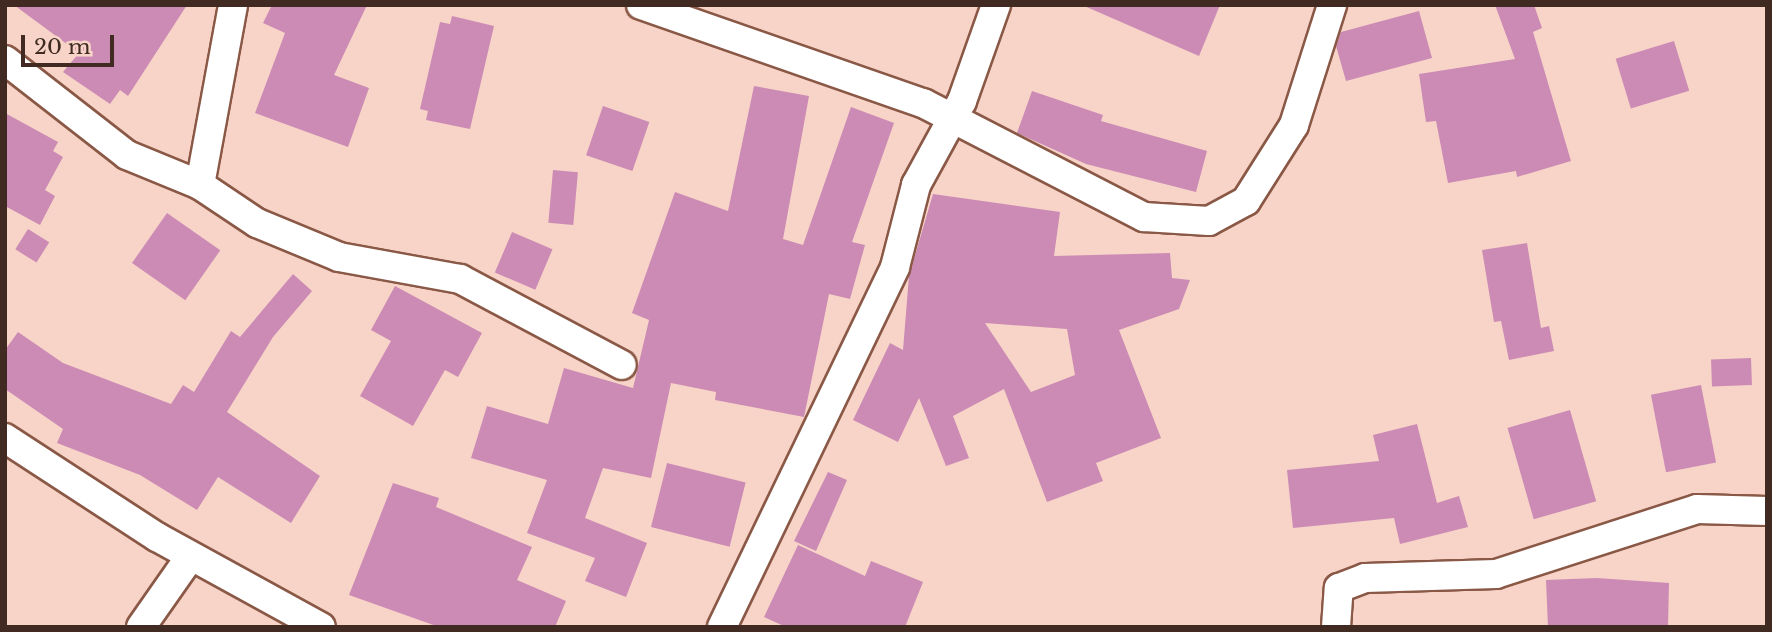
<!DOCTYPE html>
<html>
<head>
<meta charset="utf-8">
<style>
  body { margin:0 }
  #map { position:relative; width:1772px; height:632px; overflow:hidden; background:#f7d4c7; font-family:"Libre Baskerville",serif }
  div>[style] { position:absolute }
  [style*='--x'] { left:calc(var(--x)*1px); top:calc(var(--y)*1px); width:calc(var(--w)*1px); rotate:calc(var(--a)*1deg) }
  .building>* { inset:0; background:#cc8bb5; transform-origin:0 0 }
  .roads { filter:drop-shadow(2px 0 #8a5846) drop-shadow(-2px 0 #8a5846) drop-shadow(0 2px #8a5846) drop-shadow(0 -2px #8a5846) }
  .minor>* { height:28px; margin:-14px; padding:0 14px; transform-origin:14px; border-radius:14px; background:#fff }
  span { translate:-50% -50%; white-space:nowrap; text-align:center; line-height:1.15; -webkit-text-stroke:6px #f7d4c7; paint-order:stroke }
  .frame { position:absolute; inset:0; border:7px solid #402a22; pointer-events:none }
  .scale { position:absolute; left:21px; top:35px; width:93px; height:32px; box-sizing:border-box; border:4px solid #402a22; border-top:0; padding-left:9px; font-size:21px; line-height:24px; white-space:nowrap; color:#402a22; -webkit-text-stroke:5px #f7d4c7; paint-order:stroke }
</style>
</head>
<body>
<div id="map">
  <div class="building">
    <div style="clip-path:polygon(14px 5px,187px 5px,128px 96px,120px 90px,110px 104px,63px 72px,79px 53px)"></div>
    <div style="clip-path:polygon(272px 5px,367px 5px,334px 75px,369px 88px,348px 147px,255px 113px,285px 33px,263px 23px)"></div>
    <div style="clip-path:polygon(1082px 5px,1220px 5px,1199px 56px)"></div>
    <div style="clip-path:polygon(1495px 5px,1534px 5px,1542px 28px,1533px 32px,1571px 161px,1517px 177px,1516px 171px,1448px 183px,1436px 121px,1426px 122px,1419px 74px,1515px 59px)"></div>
    <div style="clip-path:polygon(1419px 11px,1432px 58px,1346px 81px,1336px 46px,1341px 32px)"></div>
    <div style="clip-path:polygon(452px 16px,494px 26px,470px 129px,426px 120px,428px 111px,420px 109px,440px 22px,450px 24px)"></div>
    <div style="left:1674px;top:41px;width:52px;height:61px;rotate:73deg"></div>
    <div style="clip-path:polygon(754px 86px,809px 96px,783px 239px,803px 245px,851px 107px,894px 123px,852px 242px,865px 245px,850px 299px,829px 294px,804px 417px,715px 400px,716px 392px,671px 383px,651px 478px,603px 468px,585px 518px,647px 543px,626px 597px,585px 581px,595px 558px,527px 533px,547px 480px,471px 458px,487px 406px,548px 424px,564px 368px,633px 388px,649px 320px,632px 313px,675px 192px,728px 211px)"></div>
    <div style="clip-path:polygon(1032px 91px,1103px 115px,1101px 121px,1207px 151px,1196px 192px,1086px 164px,1017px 133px)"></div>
    <div style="left:603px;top:106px;width:49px;height:52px;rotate:19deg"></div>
    <div style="clip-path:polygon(5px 113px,58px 142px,53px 151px,63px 157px,45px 190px,55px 196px,40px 225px,5px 206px)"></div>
    <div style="left:553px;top:170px;width:25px;height:53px;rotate:5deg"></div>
    <div style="clip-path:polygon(evenodd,933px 194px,1060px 212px,1054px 256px,1170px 253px,1172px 278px,1190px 280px,1179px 309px,1119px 330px,1161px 438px,1096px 463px,1103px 481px,1047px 502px,1004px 389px,953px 416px,969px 458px,946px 466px,919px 398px,898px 442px,853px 420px,890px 343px,903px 350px,909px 276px,933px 194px,985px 323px,1067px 329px,1075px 375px,1031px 392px,985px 323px)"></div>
    <div style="left:167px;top:213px;width:65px;height:61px;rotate:35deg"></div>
    <div style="left:28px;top:229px;width:25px;height:24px;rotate:32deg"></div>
    <div style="left:512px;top:232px;width:44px;height:44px;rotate:23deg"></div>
    <div style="clip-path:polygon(1527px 243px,1541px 328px,1549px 326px,1554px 351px,1509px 360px,1501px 321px,1494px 322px,1482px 250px)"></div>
    <div style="clip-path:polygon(293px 274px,312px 291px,273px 337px,227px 412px,320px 476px,291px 523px,218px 477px,197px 510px,140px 475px,57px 443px,63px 429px,5px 389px,5px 350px,18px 332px,63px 363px,171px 404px,183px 385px,194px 392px,231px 331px,240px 337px)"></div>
    <div style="clip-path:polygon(395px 286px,482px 333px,458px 377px,445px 370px,413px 426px,360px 396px,391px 341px,371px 330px)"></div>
    <div style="left:1751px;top:358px;width:27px;height:40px;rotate:88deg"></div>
    <div style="left:1701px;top:385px;width:79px;height:51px;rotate:79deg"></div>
    <div style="left:1570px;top:410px;width:95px;height:65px;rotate:74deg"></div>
    <div style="clip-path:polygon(1417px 424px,1437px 503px,1459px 496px,1468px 527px,1400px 544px,1394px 518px,1293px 528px,1287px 470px,1379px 461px,1373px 435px)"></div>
    <div style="left:667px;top:463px;width:81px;height:66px;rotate:14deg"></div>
    <div style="clip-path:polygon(828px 472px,847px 480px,816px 551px,794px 541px)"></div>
    <div style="clip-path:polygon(393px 483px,439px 498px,436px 507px,532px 547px,517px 580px,566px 601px,555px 627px,439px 627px,349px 595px)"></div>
    <div style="clip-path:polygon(798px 545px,865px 576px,871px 561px,923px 582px,905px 627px,786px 627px,764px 617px)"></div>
    <div style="clip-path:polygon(1597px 578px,1669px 583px,1668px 627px,1548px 627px,1546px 580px)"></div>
  </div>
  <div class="roads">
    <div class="minor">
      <div style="--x:641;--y:5;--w:299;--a:19.2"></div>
      <div style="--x:923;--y:103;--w:249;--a:27.3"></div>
      <div style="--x:1144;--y:217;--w:65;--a:3.5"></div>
      <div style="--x:1209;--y:221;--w:42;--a:-28.4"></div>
      <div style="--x:1246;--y:201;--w:90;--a:-57.7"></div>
      <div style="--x:1294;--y:125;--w:126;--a:-72.4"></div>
      <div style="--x:5;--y:60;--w:155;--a:37.9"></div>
      <div style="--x:127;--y:155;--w:79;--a:22.3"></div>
      <div style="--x:200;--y:185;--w:69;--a:33.7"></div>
      <div style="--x:257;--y:223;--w:89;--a:22.5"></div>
      <div style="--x:339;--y:257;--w:123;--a:10.3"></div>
      <div style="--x:460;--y:279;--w:183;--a:28"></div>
      <div style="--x:200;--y:185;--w:183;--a:-79.6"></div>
      <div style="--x:5;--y:438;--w:181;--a:33.1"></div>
      <div style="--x:157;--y:537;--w:187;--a:28.8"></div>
      <div style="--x:141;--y:627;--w:85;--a:-55"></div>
      <div style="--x:722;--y:627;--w:399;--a:-64.3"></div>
      <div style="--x:895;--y:267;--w:85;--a:-75.6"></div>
      <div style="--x:916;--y:185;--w:96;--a:-61.3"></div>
      <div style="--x:962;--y:101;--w:102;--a:-70.5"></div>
      <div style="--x:1336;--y:627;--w:39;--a:-86"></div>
      <div style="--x:1339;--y:588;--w:28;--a:-21"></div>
      <div style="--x:1365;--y:578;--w:131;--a:-1.7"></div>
      <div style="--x:1496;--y:574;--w:211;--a:-17.9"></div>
      <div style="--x:1697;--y:509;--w:70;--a:1.6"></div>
    </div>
  </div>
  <div class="frame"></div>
  <div class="scale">20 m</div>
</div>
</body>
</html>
